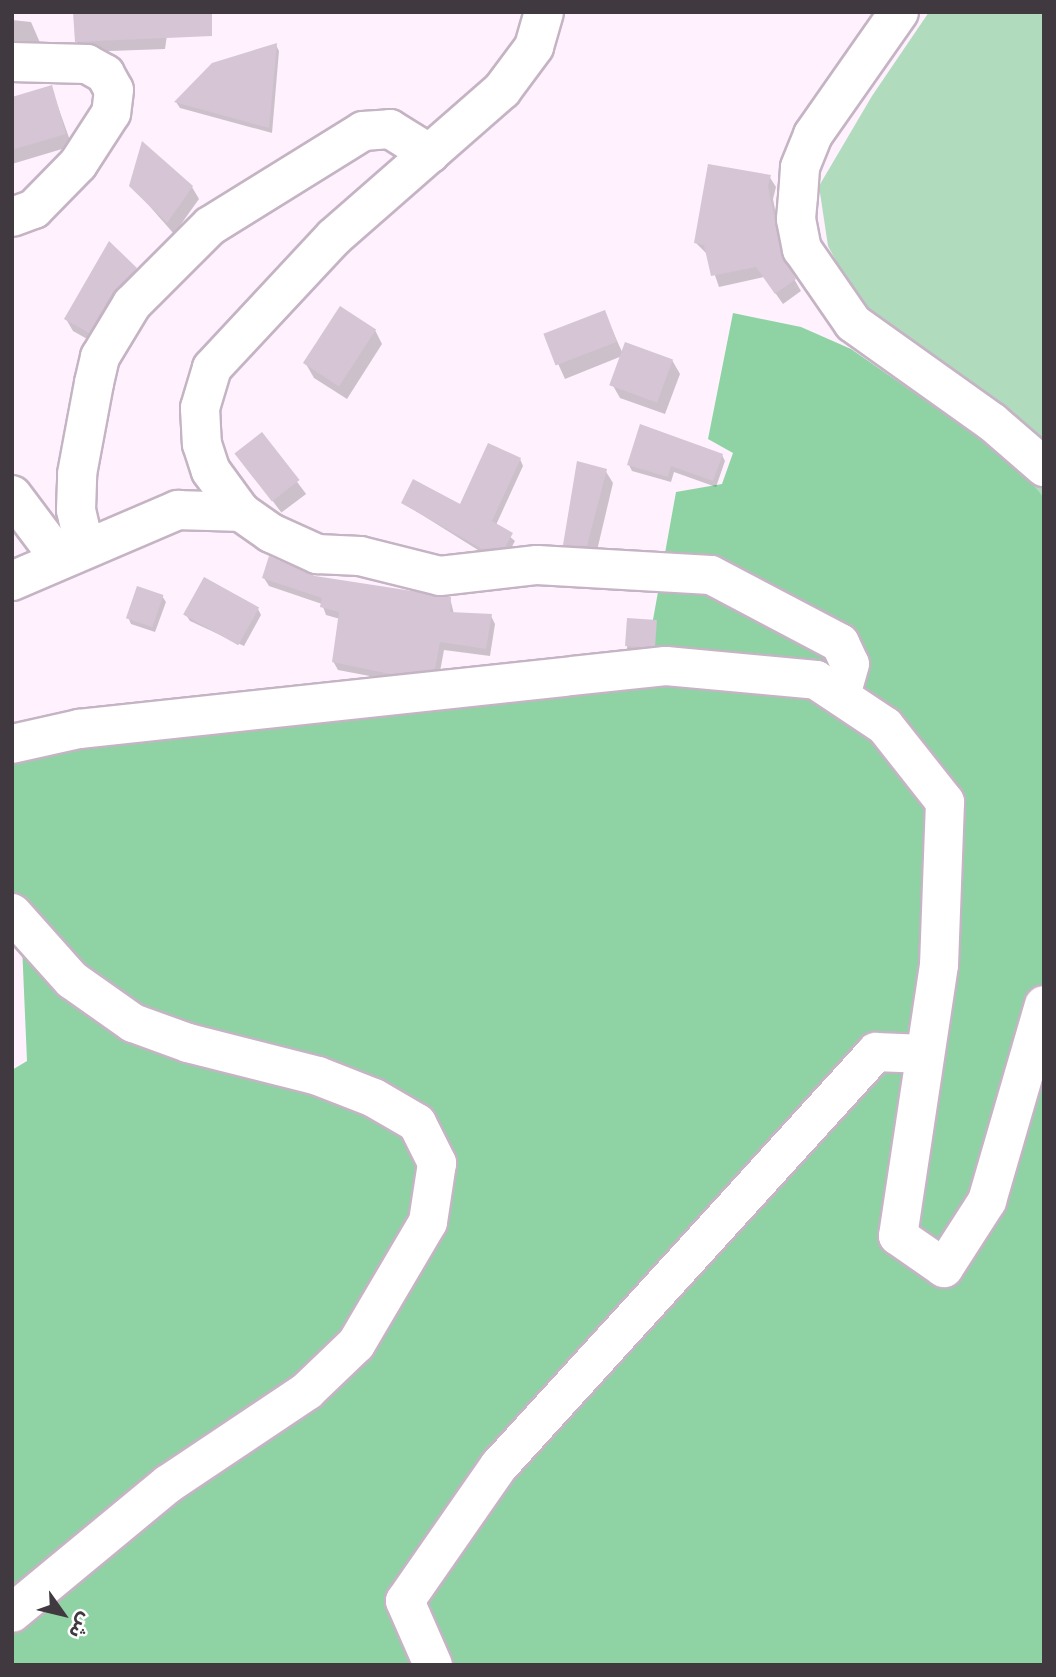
<!DOCTYPE html>
<html>
<head>
<meta charset="utf-8">
<style>
  body { margin:0 }
  #map { position:relative; width:1056px; height:1677px; overflow:hidden; background:#fff1fe; font-family:"Fira Sans","Noto Sans Arabic",sans-serif }
  div>[style] { position:absolute }
  [style*='--x'] { left:calc(var(--x)*1px); top:calc(var(--y)*1px); width:calc(var(--w)*1px); rotate:calc(var(--a)*1deg) }
  .green>* { inset:0; background:#b1dbbd }
  .forest>* { inset:0; background:#8fd2a4 }
  .shadow>* { inset:0; background:#0003; transform-origin:0 0 }
  .building>* { inset:0; background:#d6c5d5; transform-origin:0 0 }
  .roads { filter:drop-shadow(2px 0 #c5b4c4) drop-shadow(-2px 0 #c5b4c4) drop-shadow(0 2px #c5b4c4) drop-shadow(0 -2px #c5b4c4) }
  .minor>* { height:38px; margin:-19px; padding:0 19px; transform-origin:19px; border-radius:19px; background:#fff }
  span { translate:-50% -50%; white-space:nowrap; text-align:center; line-height:1.15; -webkit-text-stroke:6px #fff; paint-order:stroke }
  .frame { position:absolute; inset:0; border:14px solid #40393f; pointer-events:none }
  .north { position:absolute; left:28px; top:1579px; width:70px; height:70px; -webkit-text-stroke:5px #fff; paint-order:stroke; rotate:124deg; font-size:19px; font-weight:700; line-height:28px; text-align:center; color:#40393f }
  .north::after { content:''; display:block; margin:auto; width:24px; height:32px; background:#40393f; clip-path:polygon(50% 0,100% 100%,50% 72%,0 100%) }
</style>
</head>
<body>
<div id="map">
  <div class="green">
    <div style="clip-path:polygon(929px 12px,1044px 12px,1044px 498px,862px 309px,828px 246px,819px 186px,872px 96px)"></div>
  </div>
  <div class="forest">
    <div style="clip-path:polygon(733px 313px,801px 327px,851px 349px,1015px 463px,1044px 498px,1044px 1665px,12px 1665px,12px 1070px,27px 1061px,21px 922px,12px 920px,12px 758px,647px 653px,676px 492px,722px 484px,733px 453px,708px 439px)"></div>
  </div>
  <div class="shadow">
    <div style="clip-path:polygon(170px 14px,165px 49px,83px 52px,76px 41px)"></div>
    <div style="clip-path:polygon(12px 20px,31px 22px,45px 54px,12px 57px)"></div>
    <div style="clip-path:polygon(276px 45px,279px 51px,272px 133px,180px 108px,176px 102px)"></div>
    <div style="clip-path:polygon(51px 87px,72px 146px,12px 164px,12px 99px)"></div>
    <div style="clip-path:polygon(769px 176px,776px 187px,773px 199px,786px 265px,801px 291px,783px 304px,764px 277px,719px 287px,708px 255px,696px 243px)"></div>
    <div style="clip-path:polygon(131px 185px,192px 187px,199px 199px,174px 234px)"></div>
    <div style="clip-path:polygon(136px 269px,143px 281px,96px 344px,73px 331px,66px 319px)"></div>
    <div style="clip-path:polygon(604px 312px,623px 354px,672px 360px,680px 374px,665px 414px,620px 398px,612px 384px,622px 356px,565px 379px,545px 335px)"></div>
    <div style="clip-path:polygon(375px 330px,382px 344px,347px 399px,314px 378px,306px 364px)"></div>
    <div style="left:261px;top:434px;width:75px;height:31px;rotate:53deg"></div>
    <div style="clip-path:polygon(722px 455px,725px 461px,716px 487px,674px 472px,671px 482px,632px 471px,629px 465px)"></div>
    <div style="clip-path:polygon(520px 459px,523px 466px,496px 525px,515px 541px,509px 552px,486px 555px,403px 503px,461px 506px)"></div>
    <div style="clip-path:polygon(605px 470px,613px 483px,595px 559px,573px 558px,565px 544px)"></div>
    <div style="clip-path:polygon(315px 577px,450px 598px,454px 614px,491px 616px,495px 624px,490px 656px,444px 650px,439px 677px,396px 681px,338px 670px,333px 661px,340px 619px,326px 615px,322px 604px,269px 586px,264px 578px)"></div>
    <div style="clip-path:polygon(162px 596px,166px 602px,155px 632px,131px 624px,128px 617px)"></div>
    <div style="clip-path:polygon(258px 609px,261px 615px,244px 646px,190px 621px,186px 615px)"></div>
    <div style="left:629px;top:620px;width:27px;height:32px;rotate:4deg"></div>
  </div>
  <div class="building">
    <div style="clip-path:polygon(73px 12px,212px 12px,212px 36px,75px 42px)"></div>
    <div style="clip-path:polygon(277px 43px,269px 128px,174px 102px,212px 63px)"></div>
    <div style="clip-path:polygon(52px 85px,66px 134px,12px 150px,12px 97px)"></div>
    <div style="clip-path:polygon(142px 141px,193px 186px,167px 223px,129px 186px)"></div>
    <div style="clip-path:polygon(708px 164px,771px 175px,768px 186px,781px 253px,796px 279px,775px 294px,756px 267px,711px 276px,704px 245px,694px 243px)"></div>
    <div style="clip-path:polygon(109px 241px,137px 268px,113px 292px,89px 333px,64px 319px)"></div>
    <div style="left:340px;top:306px;width:43px;height:68px;rotate:33deg"></div>
    <div style="left:605px;top:310px;width:34px;height:66px;rotate:69deg"></div>
    <div style="left:625px;top:342px;width:51px;height:46px;rotate:20deg"></div>
    <div style="clip-path:polygon(640px 424px,723px 454px,713px 481px,671px 466px,668px 477px,627px 465px)"></div>
    <div style="left:262px;top:432px;width:61px;height:35px;rotate:52deg"></div>
    <div style="clip-path:polygon(488px 443px,521px 458px,492px 521px,513px 533px,505px 547px,482px 549px,401px 503px,413px 479px,460px 504px)"></div>
    <div style="clip-path:polygon(577px 461px,607px 469px,587px 546px,563px 545px)"></div>
    <div style="clip-path:polygon(269px 556px,315px 576px,451px 597px,450px 612px,492px 614px,486px 649px,440px 642px,435px 669px,390px 674px,332px 662px,339px 612px,320px 607px,322px 598px,262px 578px)"></div>
    <div style="left:204px;top:577px;width:63px;height:43px;rotate:29deg"></div>
    <div style="left:137px;top:586px;width:28px;height:34px;rotate:19deg"></div>
    <div style="left:627px;top:618px;width:30px;height:28px;rotate:4deg"></div>
  </div>
  <div class="roads">
    <div class="minor">
      <div style="--x:544;--y:12;--w:36;--a:106"></div>
      <div style="--x:534;--y:47;--w:54;--a:126.7"></div>
      <div style="--x:502;--y:90;--w:223;--a:138.8"></div>
      <div style="--x:334;--y:237;--w:179;--a:133"></div>
      <div style="--x:212;--y:368;--w:42;--a:106.7"></div>
      <div style="--x:200;--y:408;--w:36;--a:87"></div>
      <div style="--x:202;--y:444;--w:28;--a:72"></div>
      <div style="--x:211;--y:471;--w:51;--a:53.8"></div>
      <div style="--x:241;--y:512;--w:37;--a:35"></div>
      <div style="--x:271;--y:533;--w:51;--a:24.5"></div>
      <div style="--x:317;--y:554;--w:43;--a:2.7"></div>
      <div style="--x:360;--y:556;--w:82;--a:14"></div>
      <div style="--x:440;--y:576;--w:98;--a:-6.5"></div>
      <div style="--x:537;--y:565;--w:174;--a:3.3"></div>
      <div style="--x:711;--y:575;--w:146;--a:27.8"></div>
      <div style="--x:840;--y:643;--w:23;--a:65"></div>
      <div style="--x:850;--y:664;--w:33;--a:106"></div>
      <div style="--x:899;--y:12;--w:150;--a:125"></div>
      <div style="--x:813;--y:135;--w:35;--a:112"></div>
      <div style="--x:800;--y:168;--w:28;--a:94"></div>
      <div style="--x:798;--y:196;--w:23;--a:95"></div>
      <div style="--x:796;--y:219;--w:31;--a:79"></div>
      <div style="--x:802;--y:249;--w:90;--a:55.4"></div>
      <div style="--x:853;--y:323;--w:171;--a:35.5"></div>
      <div style="--x:992;--y:422;--w:69;--a:40.9"></div>
      <div style="--x:12;--y:62;--w:75;--a:1.5"></div>
      <div style="--x:87;--y:64;--w:21;--a:29"></div>
      <div style="--x:105;--y:74;--w:18;--a:61"></div>
      <div style="--x:114;--y:90;--w:23;--a:97"></div>
      <div style="--x:111;--y:113;--w:61;--a:122.9"></div>
      <div style="--x:78;--y:164;--w:63;--a:134.4"></div>
      <div style="--x:34;--y:209;--w:23;--a:160"></div>
      <div style="--x:12;--y:495;--w:80;--a:53.1"></div>
      <div style="--x:85;--y:549;--w:40;--a:-103"></div>
      <div style="--x:76;--y:510;--w:36;--a:-88"></div>
      <div style="--x:77;--y:474;--w:93;--a:-79.4"></div>
      <div style="--x:94;--y:383;--w:27;--a:-77"></div>
      <div style="--x:100;--y:357;--w:62;--a:-58.9"></div>
      <div style="--x:132;--y:304;--w:110;--a:-45"></div>
      <div style="--x:210;--y:226;--w:180;--a:-31.8"></div>
      <div style="--x:363;--y:131;--w:27;--a:-4"></div>
      <div style="--x:390;--y:129;--w:47;--a:32"></div>
      <div style="--x:12;--y:581;--w:181;--a:-23.2"></div>
      <div style="--x:178;--y:510;--w:63;--a:1.8"></div>
      <div style="--x:12;--y:744;--w:69;--a:-12.6"></div>
      <div style="--x:79;--y:729;--w:590;--a:-6.13"></div>
      <div style="--x:666;--y:666;--w:151;--a:5.3"></div>
      <div style="--x:816;--y:680;--w:83;--a:33.7"></div>
      <div style="--x:885;--y:726;--w:97;--a:51.7"></div>
      <div style="--x:945;--y:802;--w:163;--a:92.1"></div>
      <div style="--x:939;--y:965;--w:274;--a:98.6"></div>
      <div style="--x:898;--y:1236;--w:56;--a:34.8"></div>
      <div style="--x:944;--y:1268;--w:80;--a:-57.3"></div>
      <div style="--x:987;--y:1201;--w:204;--a:-73.8"></div>
      <div style="--x:12;--y:913;--w:90;--a:48.2"></div>
      <div style="--x:72;--y:980;--w:75;--a:35.2"></div>
      <div style="--x:133;--y:1023;--w:59;--a:20"></div>
      <div style="--x:188;--y:1043;--w:134;--a:14.2"></div>
      <div style="--x:318;--y:1076;--w:60;--a:21.4"></div>
      <div style="--x:374;--y:1098;--w:50;--a:30.2"></div>
      <div style="--x:417;--y:1123;--w:45;--a:63.4"></div>
      <div style="--x:437;--y:1163;--w:60;--a:98.7"></div>
      <div style="--x:428;--y:1222;--w:142;--a:120.5"></div>
      <div style="--x:356;--y:1344;--w:68;--a:136.2"></div>
      <div style="--x:307;--y:1391;--w:167;--a:146.2"></div>
      <div style="--x:168;--y:1484;--w:202;--a:140.4"></div>
      <div style="--x:433;--y:1665;--w:70;--a:-113.6"></div>
      <div style="--x:405;--y:1601;--w:165;--a:-55.2"></div>
      <div style="--x:499;--y:1466;--w:560;--a:-47.68"></div>
      <div style="--x:876;--y:1052;--w:49;--a:2.3"></div>
    </div>
  </div>
  <div class="frame"></div>
  <div class="north">ش</div>
</div>
</body>
</html>
